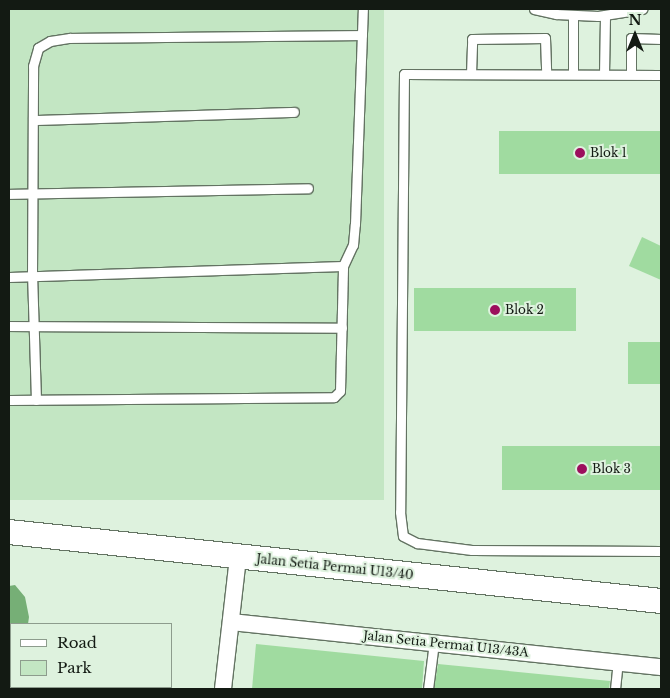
<!DOCTYPE html>
<html>
<head>
<meta charset="utf-8">
<style>
  body { margin:0 }
  #map { position:relative; width:670px; height:698px; overflow:hidden; background:#def2de; font-family:"Libre Baskerville",serif }
  div>[style] { position:absolute }
  [style*='--x'] { left:calc(var(--x)*1px); top:calc(var(--y)*1px); width:calc(var(--w)*1px); rotate:calc(var(--a)*1deg) }
  .green>* { inset:0; background:#c3e6c3; transform-origin:0 0 }
  .water>* { inset:0; background:#76af76 }
  .building>* { inset:0; background:#a0dba0; transform-origin:0 0 }
  .roads { filter:drop-shadow(1px 0 #637362) drop-shadow(-1px 0 #637362) drop-shadow(0 1px #637362) drop-shadow(0 -1px #637362) }
  .lane>* { height:9px; margin:-4.5px; padding:0 4.5px; transform-origin:4.5px; border-radius:4.5px; background:#fff }
  .street>* { height:16px; margin:-8px; padding:0 8px; transform-origin:8px; border-radius:8px; background:#fff }
  .secondary>* { height:24px; margin:-12px; padding:0 12px; transform-origin:12px; border-radius:12px; background:#fff }
  .dots>* { width:14px; height:14px; translate:-50% -50%; box-sizing:border-box; border:2px solid #def2de; border-radius:50% }
  span { translate:-50% -50%; white-space:nowrap; text-align:center; line-height:1.15; -webkit-text-stroke:4px #def2de; paint-order:stroke }
  .poi-label { font-size:12px; color:#131a13 }
  .left { translate:0 -50%; text-align:left }
  .street-label { font-size:12px; color:#131a13 }
  .frame { position:absolute; inset:0; border:10px solid #131a13; pointer-events:none }
  .legend { position:absolute; left:10px; top:623px; width:162px; height:65px; box-sizing:border-box; background:#def2de; border:1px solid #8d9c8d; margin:0; padding:6px 9px; list-style:none; font-size:15px; color:#131a13 }
  .legend li { display:flex; align-items:center; gap:10px; height:25px }
  .legend b { width:25px; border:1px solid #8d9c8d }
  .north { position:absolute; left:610px; top:10px; width:50px; height:50px; -webkit-text-stroke:4px #def2de; paint-order:stroke; rotate:0deg; font-size:14px; font-weight:700; line-height:20px; text-align:center; color:#131a13 }
  .north::after { content:''; display:block; margin:auto; width:18px; height:22px; background:#131a13; clip-path:polygon(50% 0,100% 100%,50% 72%,0 100%) }
</style>
</head>
<body>
<div id="map">
  <div class="green">
    <div style="left:9px;top:9px;width:375px;height:491px"></div>
  </div>
  <div class="water">
    <div style="clip-path:polygon(15px 585px,25px 597px,29px 617px,28px 624px,11px 624px,9px 646px,9px 586px)"></div>
  </div>
  <div class="building">
    <div style="left:661px;top:131px;width:43px;height:162px;rotate:90deg"></div>
    <div style="clip-path:polygon(642px 237px,661px 246px,661px 280px,629px 266px)"></div>
    <div style="left:576px;top:288px;width:43px;height:162px;rotate:90deg"></div>
    <div style="left:628px;top:342px;width:33px;height:42px"></div>
    <div style="left:661px;top:446px;width:44px;height:159px;rotate:90deg"></div>
    <div style="clip-path:polygon(256px 644px,424px 661px,422px 689px,252px 689px)"></div>
    <div style="clip-path:polygon(438px 664px,610px 681px,609px 689px,434px 689px)"></div>
  </div>
  <div class="roads">
    <div class="lane">
      <div style="--x:534;--y:9;--w:23;--a:13"></div>
      <div style="--x:556;--y:14;--w:42;--a:2.7"></div>
      <div style="--x:598;--y:16;--w:45;--a:-9"></div>
      <div style="--x:573;--y:15;--w:59;--a:90"></div>
      <div style="--x:471;--y:74;--w:35;--a:-88"></div>
      <div style="--x:472;--y:39;--w:73;--a:-0.8"></div>
      <div style="--x:545;--y:38;--w:36;--a:88"></div>
      <div style="--x:604;--y:74;--w:59;--a:-89"></div>
      <div style="--x:631;--y:74;--w:36;--a:-90"></div>
      <div style="--x:631;--y:38;--w:30;--a:2"></div>
      <div style="--x:661;--y:75;--w:257;--a:-179.8"></div>
      <div style="--x:404;--y:74;--w:438;--a:90.5"></div>
      <div style="--x:400;--y:512;--w:24;--a:83"></div>
      <div style="--x:403;--y:536;--w:16;--a:27"></div>
      <div style="--x:417;--y:543;--w:55;--a:7.3"></div>
      <div style="--x:472;--y:550;--w:189;--a:0.3"></div>
      <div style="--x:33;--y:120;--w:261;--a:-1.8"></div>
      <div style="--x:9;--y:194;--w:299;--a:-1.1"></div>
      <div style="--x:9;--y:277;--w:334;--a:-1.9"></div>
      <div style="--x:343;--y:266;--w:23;--a:-65"></div>
      <div style="--x:353;--y:245;--w:21;--a:-85"></div>
      <div style="--x:355;--y:224;--w:215;--a:-87.9"></div>
      <div style="--x:9;--y:326;--w:333;--a:0.3"></div>
      <div style="--x:9;--y:400;--w:325;--a:-0.5"></div>
      <div style="--x:334;--y:397;--w:8;--a:-45"></div>
      <div style="--x:340;--y:391;--w:125;--a:-88.6"></div>
      <div style="--x:36;--y:400;--w:124;--a:-91.8"></div>
      <div style="--x:32;--y:276;--w:210;--a:-89.7"></div>
      <div style="--x:33;--y:66;--w:19;--a:-74"></div>
      <div style="--x:38;--y:48;--w:14;--a:-30"></div>
      <div style="--x:50;--y:41;--w:20;--a:-9"></div>
      <div style="--x:70;--y:38;--w:292;--a:-0.6"></div>
      <div style="--x:428;--y:689;--w:47;--a:-82.7"></div>
      <div style="--x:615;--y:689;--w:27;--a:-84"></div>
    </div>
    <div class="street">
      <div style="--x:231;--y:622;--w:432;--a:6"></div>
      <div style="--x:223;--y:689;--w:133;--a:-83.5"></div>
    </div>
    <div class="secondary">
      <div style="--x:9;--y:532;--w:656;--a:6.04"></div>
    </div>
  </div>
  <div class="dots">
    <div style="left:580px;top:153px;background:#9c0f5d"></div>
    <div style="left:495px;top:310px;background:#9c0f5d"></div>
    <div style="left:582px;top:469px;background:#9c0f5d"></div>
  </div>
  <div class="poi-label">
    <span class="left" style="left:590px;top:153px">Blok 1</span>
    <span class="left" style="left:505px;top:310px">Blok 2</span>
    <span class="left" style="left:592px;top:469px">Blok 3</span>
  </div>
  <div class="street-label">
    <span style="left:335px;top:567px;rotate:6deg">Jalan Setia Permai U13/40</span>
    <span style="left:446px;top:644px;rotate:6deg">Jalan Setia Permai U13/43A</span>
  </div>
  <div class="frame"></div>
  <ul class="legend">
  <li><b style="height:6px;background:#fff"></b>Road</li>
  <li><b style="height:14px;background:#c3e6c3"></b>Park</li>
  </ul>
  <div class="north">N</div>
</div>
</body>
</html>
